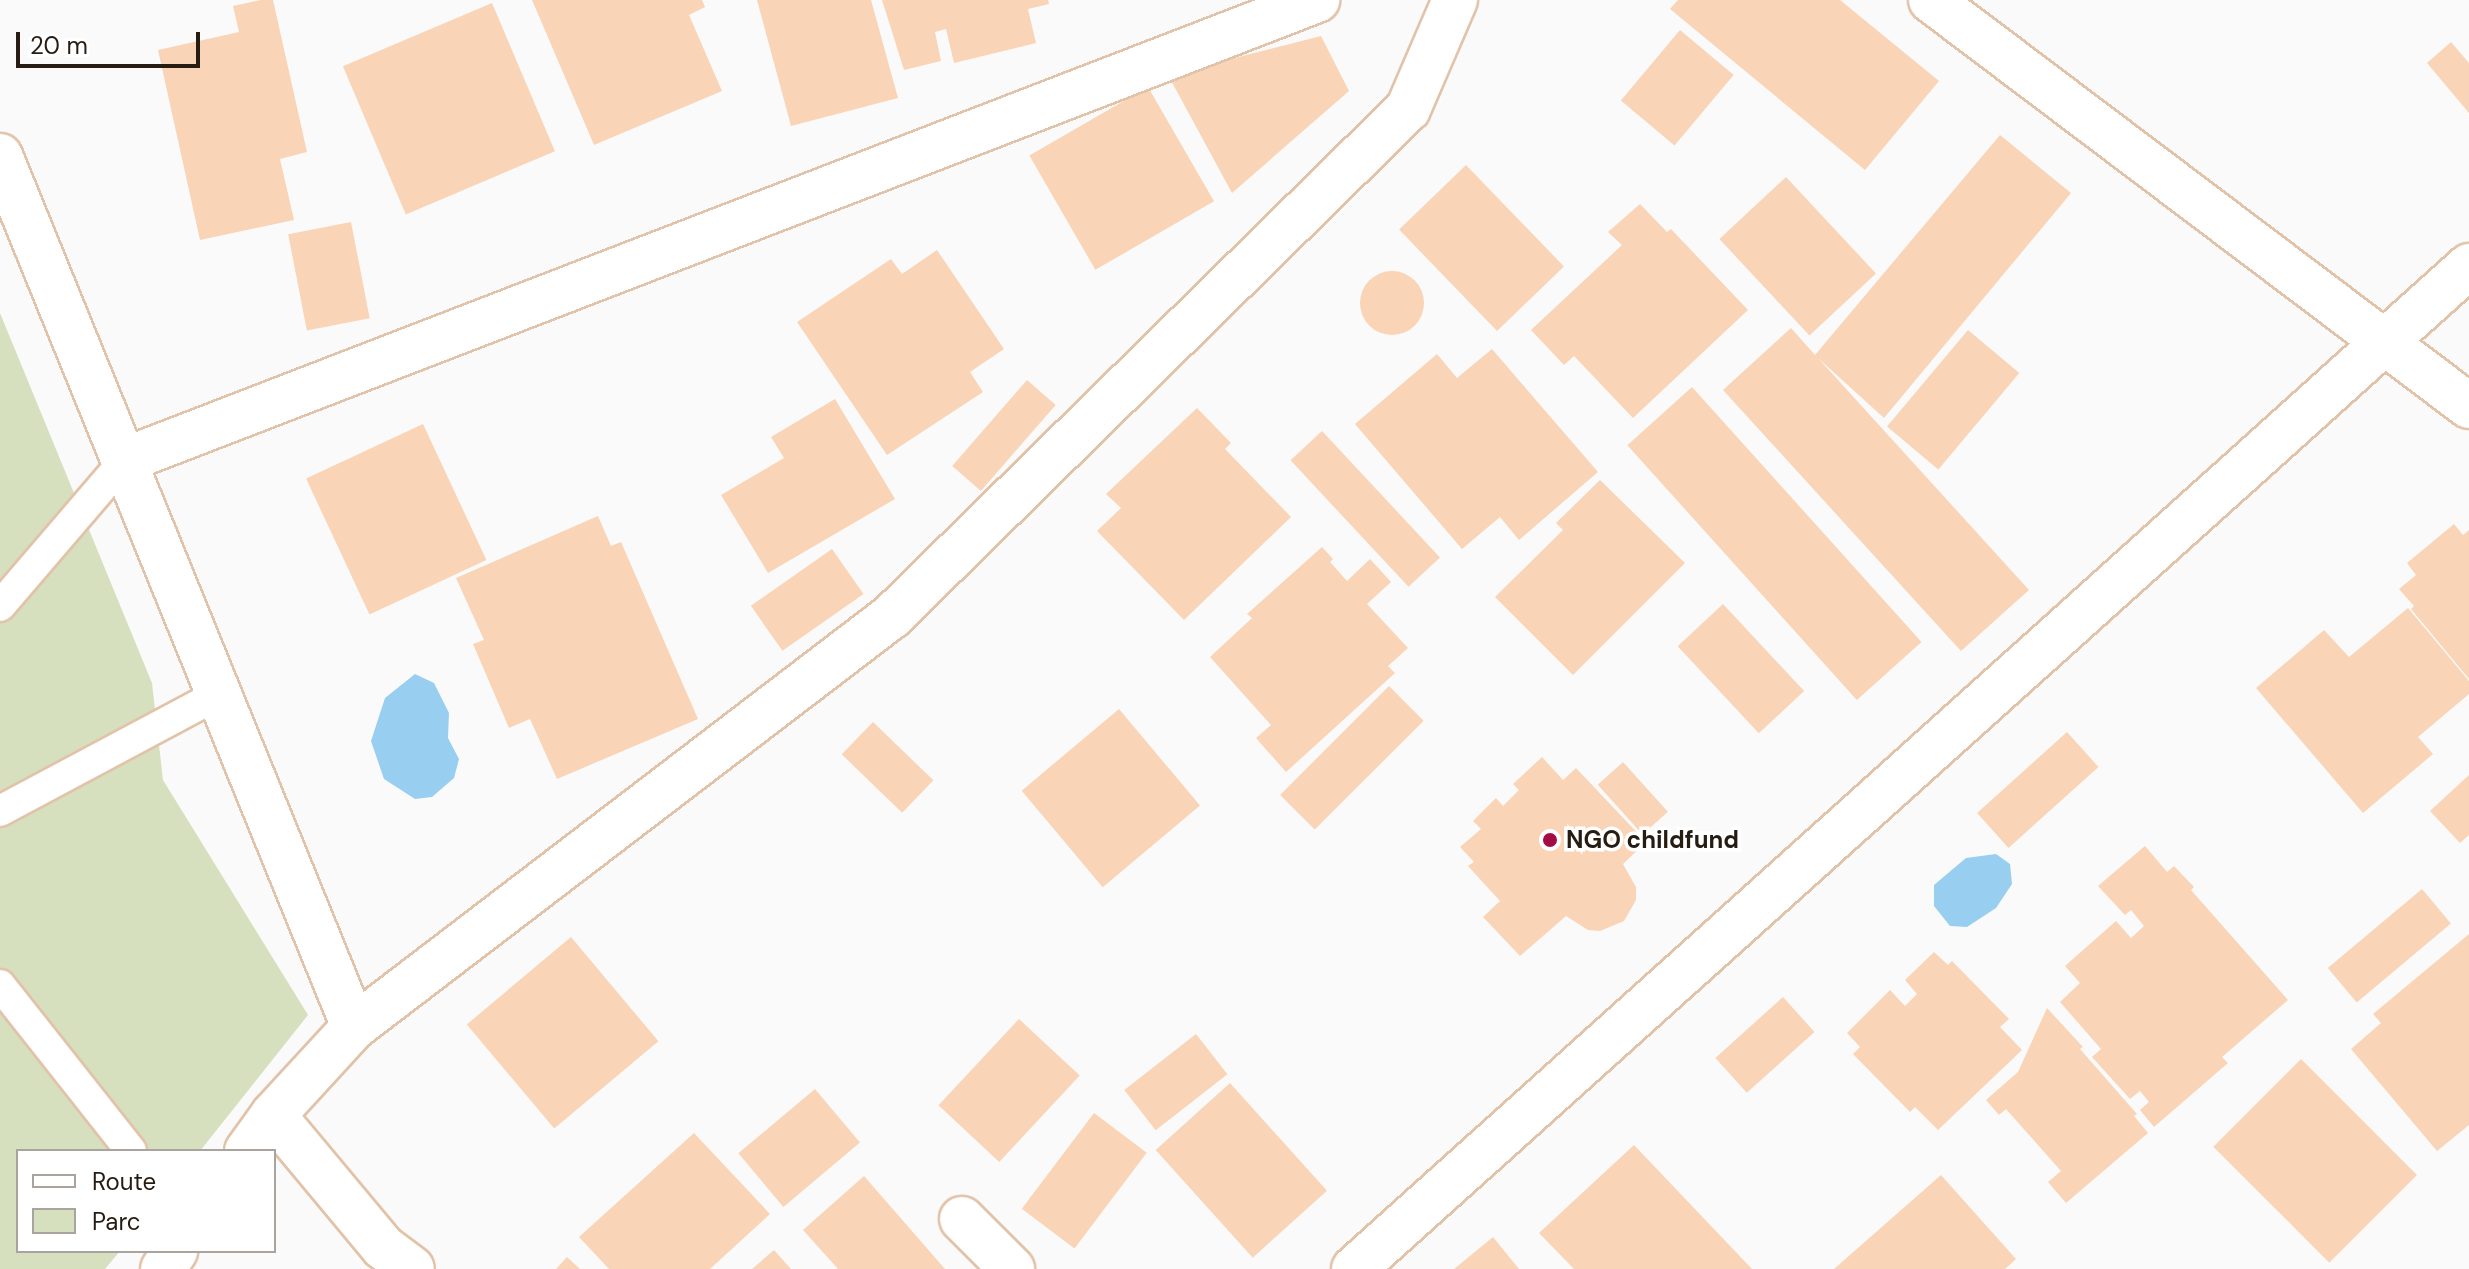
<!DOCTYPE html>
<html>
<head>
<meta charset="utf-8">
<style>
  body { margin:0 }
  #map { position:relative; width:2469px; height:1269px; overflow:hidden; background:#fafafa; font-family:"DM Sans",sans-serif }
  div>[style] { position:absolute }
  [style*='--x'] { left:calc(var(--x)*1px); top:calc(var(--y)*1px); width:calc(var(--w)*1px); rotate:calc(var(--a)*1deg) }
  .green>* { inset:0; background:#d6e0be }
  .water>* { inset:0; background:#98cff0 }
  .building>* { inset:0; background:#fad4b6; transform-origin:0 0 }
  .round { border-radius:50% }
  .roads { filter:drop-shadow(2px 0 #e1c3a9) drop-shadow(-2px 0 #e1c3a9) drop-shadow(0 2px #e1c3a9) drop-shadow(0 -2px #e1c3a9) }
  .service>* { height:30px; margin:-15px; padding:0 15px; transform-origin:15px; border-radius:15px; background:#fff }
  .minor>* { height:44px; margin:-22px; padding:0 22px; transform-origin:22px; border-radius:22px; background:#fff }
  .dots>* { width:22px; height:22px; translate:-50% -50%; box-sizing:border-box; border:4px solid #fff; border-radius:50% }
  span { translate:-50% -50%; white-space:nowrap; text-align:center; line-height:1.15; -webkit-text-stroke:7px #fff; paint-order:stroke }
  .poi-label { font-size:24px; color:#271c12; font-weight:700 }
  .left { translate:0 -50%; text-align:left }
  .legend { position:absolute; left:16px; top:1149px; width:260px; height:104px; box-sizing:border-box; background:#fff; border:2px solid #a9a4a0; margin:0; padding:10px 14px; list-style:none; font-size:24px; color:#271c12 }
  .legend li { display:flex; align-items:center; gap:16px; height:40px }
  .legend b { width:40px; border:2px solid #a9a4a0 }
  .scale { position:absolute; left:16px; top:32px; width:184px; height:36px; box-sizing:border-box; border:4px solid #271c12; border-top:0; padding-left:10px; font-size:24px; line-height:28px; white-space:nowrap; color:#271c12; -webkit-text-stroke:6px #fff; paint-order:stroke }
</style>
</head>
<body>
<div id="map">
  <div class="green">
    <div style="clip-path:polygon(0 313px,152px 683px,163px 780px,308px 1015px,200px 1151px,18px 1151px,18px 1251px,120px 1251px,105px 1269px,0 1269px)"></div>
  </div>
  <div class="water">
    <div style="clip-path:polygon(415px 674px,434px 683px,449px 713px,448px 738px,459px 759px,454px 778px,432px 797px,415px 799px,384px 779px,371px 741px,385px 698px)"></div>
    <div style="clip-path:polygon(1996px 854px,2010px 864px,2012px 884px,1996px 908px,1967px 927px,1950px 926px,1934px 906px,1934px 885px,1966px 858px)"></div>
  </div>
  <div class="building">
    <div style="clip-path:polygon(261px 0,273px 0,307px 152px,280px 159px,294px 220px,200px 240px,158px 50px,239px 32px,233px 6px)"></div>
    <div style="clip-path:polygon(532px 0,702px 0,705px 7px,689px 15px,722px 91px,594px 145px)"></div>
    <div style="clip-path:polygon(757px 0,871px 0,898px 98px,791px 126px)"></div>
    <div style="clip-path:polygon(882px 0,1048px 0,1049px 4px,1028px 9px,1036px 43px,954px 63px,946px 29px,935px 32px,941px 61px,904px 70px)"></div>
    <div style="clip-path:polygon(1678px 0,1840px 0,1939px 81px,1865px 170px,1670px 9px)"></div>
    <div style="left:492px;top:3px;width:161px;height:162px;rotate:67deg"></div>
    <div style="left:1680px;top:30px;width:70px;height:92px;rotate:40deg"></div>
    <div style="clip-path:polygon(1321px 36px,1349px 91px,1232px 193px,1168px 75px)"></div>
    <div style="clip-path:polygon(2451px 42px,2469px 63px,2469px 113px,2427px 63px)"></div>
    <div style="left:1148px;top:87px;width:132px;height:137px;rotate:60deg"></div>
    <div style="clip-path:polygon(2000px 135px,2071px 193px,1884px 418px,1818px 358px,2029px 590px,1961px 651px,1723px 390px,1791px 328px,1815px 355px)"></div>
    <div style="left:1466px;top:165px;width:141px;height:93px;rotate:46deg"></div>
    <div style="left:1786px;top:177px;width:132px;height:91px;rotate:47deg"></div>
    <div style="clip-path:polygon(1640px 204px,1667px 232px,1671px 229px,1748px 310px,1633px 418px,1574px 356px,1564px 365px,1531px 330px,1622px 245px,1608px 232px)"></div>
    <div style="left:351px;top:222px;width:98px;height:64px;rotate:79deg"></div>
    <div style="clip-path:polygon(937px 250px,1004px 349px,970px 372px,983px 392px,887px 455px,797px 322px,891px 259px,902px 274px)"></div>
    <div class="round" style="left:1360px;top:271px;width:64px;height:64px"></div>
    <div style="left:1968px;top:330px;width:67px;height:126px;rotate:40deg"></div>
    <div style="clip-path:polygon(1492px 349px,1598px 472px,1519px 540px,1500px 517px,1462px 549px,1355px 424px,1437px 354px,1457px 378px)"></div>
    <div style="left:1027px;top:380px;width:38px;height:114px;rotate:41deg"></div>
    <div style="left:1692px;top:387px;width:343px;height:87px;rotate:48deg"></div>
    <div style="clip-path:polygon(835px 399px,895px 499px,768px 573px,721px 495px,784px 458px,771px 437px)"></div>
    <div style="clip-path:polygon(1197px 408px,1231px 443px,1225px 449px,1291px 517px,1184px 620px,1097px 531px,1121px 508px,1106px 494px)"></div>
    <div style="left:423px;top:424px;width:150px;height:129px;rotate:65deg"></div>
    <div style="left:1322px;top:431px;width:173px;height:43px;rotate:47deg"></div>
    <div style="clip-path:polygon(1600px 480px,1685px 563px,1573px 675px,1495px 597px,1563px 530px,1556px 523px)"></div>
    <div style="clip-path:polygon(598px 516px,611px 546px,621px 542px,698px 719px,557px 779px,530px 719px,509px 728px,473px 644px,484px 640px,456px 578px)"></div>
    <div style="clip-path:polygon(2454px 524px,2463px 535px,2469px 530px,2469px 679px,2411px 609px,2414px 606px,2399px 589px,2416px 575px,2407px 563px)"></div>
    <div style="clip-path:polygon(1322px 547px,1333px 559px,1330px 562px,1347px 581px,1370px 559px,1391px 582px,1367px 604px,1408px 648px,1388px 666px,1395px 673px,1286px 772px,1256px 738px,1271px 725px,1210px 657px,1252px 618px,1247px 614px)"></div>
    <div style="left:832px;top:549px;width:55px;height:99px;rotate:55deg"></div>
    <div style="left:1723px;top:604px;width:119px;height:62px;rotate:47deg"></div>
    <div style="clip-path:polygon(2408px 608px,2469px 681px,2469px 694px,2418px 737px,2433px 754px,2363px 813px,2256px 688px,2324px 630px,2349px 657px)"></div>
    <div style="left:1389px;top:686px;width:49px;height:154px;rotate:45deg"></div>
    <div style="left:1119px;top:709px;width:126px;height:127px;rotate:50deg"></div>
    <div style="left:873px;top:722px;width:84px;height:45px;rotate:44deg"></div>
    <div style="left:2067px;top:732px;width:47px;height:121px;rotate:48deg"></div>
    <div style="clip-path:polygon(1542px 757px,1563px 780px,1576px 768px,1646px 842px,1623px 864px,1636px 887px,1636px 900px,1624px 921px,1600px 931px,1588px 930px,1566px 916px,1520px 956px,1483px 917px,1500px 901px,1468px 866px,1474px 862px,1460px 847px,1481px 829px,1473px 821px,1496px 798px,1503px 806px,1519px 790px,1513px 784px)"></div>
    <div style="left:1623px;top:762px;width:67px;height:34px;rotate:48deg"></div>
    <div style="clip-path:polygon(2469px 775px,2469px 835px,2460px 843px,2430px 811px)"></div>
    <div style="clip-path:polygon(2145px 846px,2167px 872px,2174px 866px,2194px 887px,2191px 890px,2288px 1000px,2222px 1057px,2228px 1063px,2154px 1127px,2140px 1110px,2149px 1102px,2140px 1091px,2130px 1099px,2092px 1057px,2101px 1049px,2060px 1002px,2080px 983px,2065px 966px,2116px 921px,2131px 938px,2144px 926px,2131px 910px,2125px 915px,2098px 886px)"></div>
    <div style="left:2422px;top:889px;width:45px;height:123px;rotate:50deg"></div>
    <div style="clip-path:polygon(2469px 934px,2469px 1125px,2437px 1151px,2351px 1049px,2381px 1023px,2373px 1014px)"></div>
    <div style="left:571px;top:937px;width:136px;height:136px;rotate:50deg"></div>
    <div style="clip-path:polygon(1934px 952px,1948px 965px,1952px 961px,2009px 1019px,2000px 1027px,2022px 1050px,1938px 1130px,1915px 1107px,1910px 1112px,1853px 1054px,1860px 1047px,1847px 1033px,1890px 990px,1905px 1006px,1917px 994px,1905px 980px)"></div>
    <div style="left:1783px;top:997px;width:47px;height:91px;rotate:48deg"></div>
    <div style="clip-path:polygon(2047px 1008px,2083px 1047px,2080px 1049px,2137px 1114px,2134px 1116px,2148px 1133px,2066px 1203px,2048px 1182px,2061px 1171px,2006px 1109px,1999px 1115px,1986px 1100px,2018px 1072px)"></div>
    <div style="left:1019px;top:1019px;width:83px;height:118px;rotate:43deg"></div>
    <div style="left:1196px;top:1034px;width:51px;height:91px;rotate:52deg"></div>
    <div style="left:2301px;top:1059px;width:164px;height:124px;rotate:45deg"></div>
    <div style="left:1230px;top:1083px;width:145px;height:100px;rotate:48deg"></div>
    <div style="left:815px;top:1089px;width:70px;height:100px;rotate:50deg"></div>
    <div style="left:1094px;top:1113px;width:66px;height:120px;rotate:37deg"></div>
    <div style="clip-path:polygon(694px 1133px,770px 1214px,710px 1269px,609px 1269px,579px 1237px)"></div>
    <div style="clip-path:polygon(1634px 1145px,1752px 1269px,1574px 1269px,1539px 1233px)"></div>
    <div style="clip-path:polygon(1941px 1175px,2016px 1259px,2005px 1269px,1834px 1269px)"></div>
    <div style="clip-path:polygon(864px 1176px,945px 1269px,838px 1269px,803px 1230px)"></div>
    <div style="clip-path:polygon(1493px 1237px,1519px 1269px,1454px 1269px)"></div>
    <div style="clip-path:polygon(774px 1250px,791px 1269px,752px 1269px)"></div>
    <div style="clip-path:polygon(567px 1257px,580px 1269px,556px 1269px)"></div>
  </div>
  <div class="roads">
    <div class="service">
      <div style="--x:0;--y:606;--w:192;--a:-49.4"></div>
      <div style="--x:0;--y:811;--w:248;--a:-28.1"></div>
      <div style="--x:0;--y:985;--w:211;--a:51.7"></div>
    </div>
    <div class="minor">
      <div style="--x:1931;--y:0;--w:674;--a:37.04"></div>
      <div style="--x:0;--y:156;--w:940;--a:67.88"></div>
      <div style="--x:125;--y:460;--w:1278;--a:-21.1"></div>
      <div style="--x:273;--y:1115;--w:172;--a:50.2"></div>
      <div style="--x:383;--y:1247;--w:36;--a:37"></div>
      <div style="--x:247;--y:1151;--w:44;--a:-54.2"></div>
      <div style="--x:273;--y:1115;--w:120;--a:-47.4"></div>
      <div style="--x:354;--y:1027;--w:677;--a:-37.38"></div>
      <div style="--x:892;--y:616;--w:723;--a:-44.5"></div>
      <div style="--x:1408;--y:109;--w:119;--a:-66.7"></div>
      <div style="--x:962;--y:1219;--w:71;--a:45"></div>
      <div style="--x:163;--y:1269;--w:22;--a:-56"></div>
      <div style="--x:1354;--y:1269;--w:1500;--a:-41.97"></div>
    </div>
  </div>
  <div class="dots">
    <div style="left:1550px;top:840px;background:#a40c45"></div>
  </div>
  <div class="poi-label">
    <span class="left" style="left:1566px;top:840px">NGO childfund</span>
  </div>
  <ul class="legend">
  <li><b style="height:10px;background:#fff"></b>Route</li>
  <li><b style="height:22px;background:#d6e0be"></b>Parc</li>
  </ul>
  <div class="scale">20 m</div>
</div>
</body>
</html>
